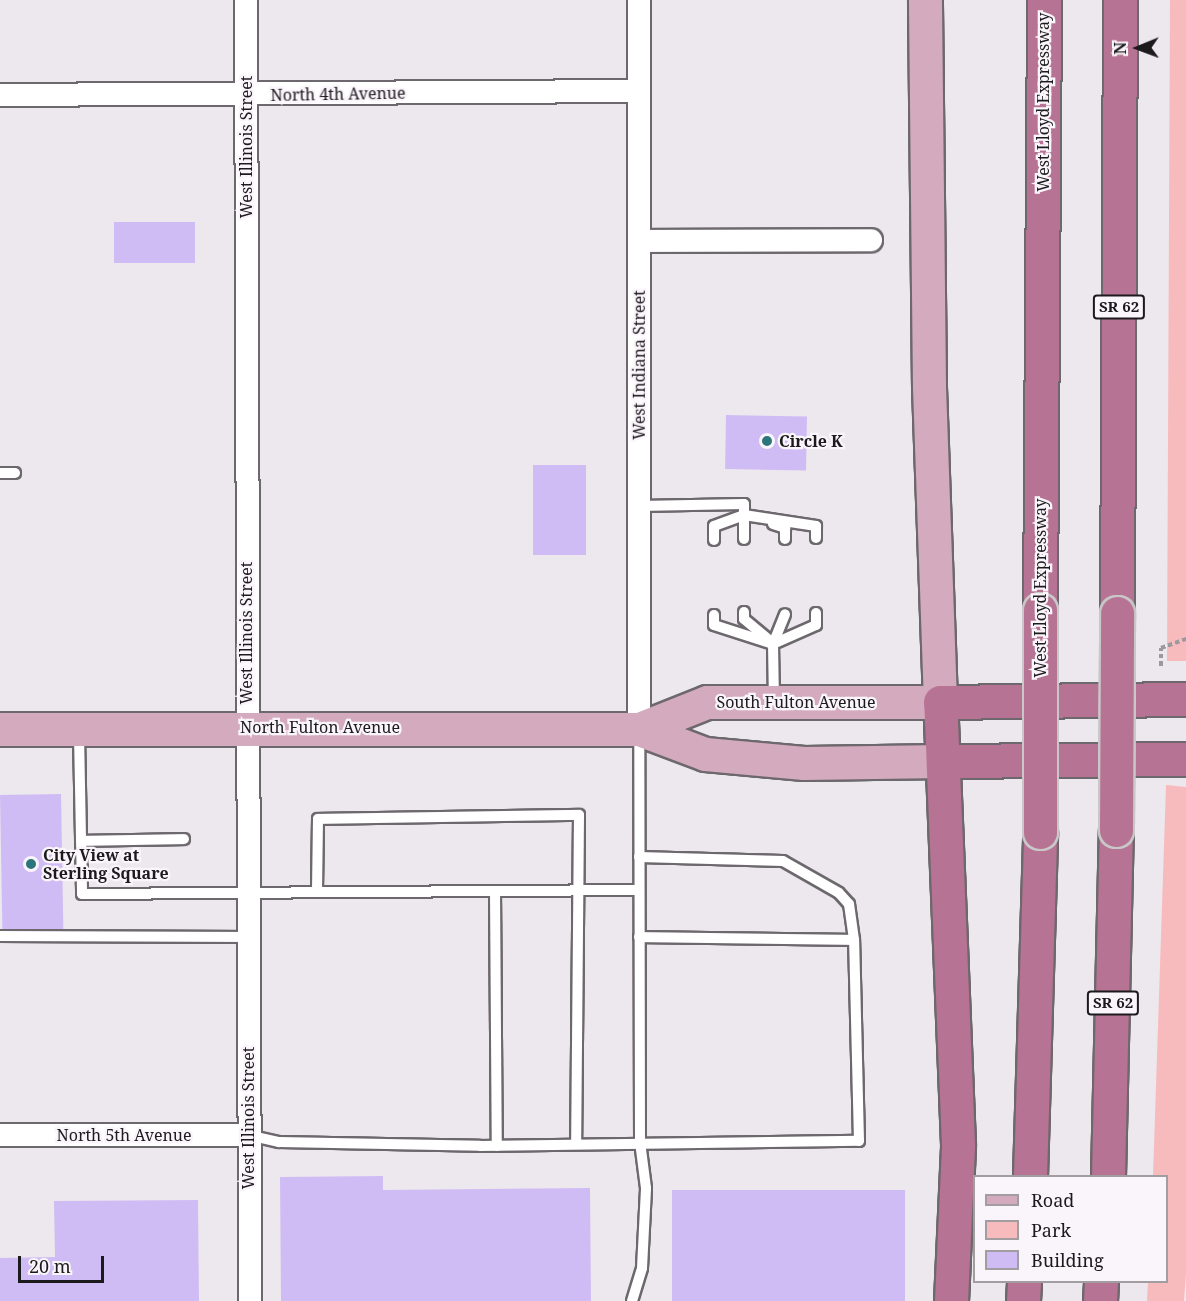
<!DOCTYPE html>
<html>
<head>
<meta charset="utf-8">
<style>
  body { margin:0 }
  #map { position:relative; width:1186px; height:1301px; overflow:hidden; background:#ede8ed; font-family:"Noto Serif",serif }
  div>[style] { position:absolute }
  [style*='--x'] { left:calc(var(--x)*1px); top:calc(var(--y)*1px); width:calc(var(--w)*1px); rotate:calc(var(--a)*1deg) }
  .green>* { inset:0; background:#f7bbbe }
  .building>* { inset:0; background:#d0bcf5; transform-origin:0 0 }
  .path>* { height:4px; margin-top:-2px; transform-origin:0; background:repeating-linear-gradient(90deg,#9c999c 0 4.5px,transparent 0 7.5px) }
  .roads { filter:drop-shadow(2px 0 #6d686d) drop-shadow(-2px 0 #6d686d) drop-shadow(0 2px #6d686d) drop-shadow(0 -2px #6d686d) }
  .lane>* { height:10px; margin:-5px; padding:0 5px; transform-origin:5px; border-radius:5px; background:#fff }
  .street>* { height:22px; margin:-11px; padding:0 11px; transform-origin:11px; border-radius:11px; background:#fff }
  .primary>* { height:33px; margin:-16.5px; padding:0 16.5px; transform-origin:16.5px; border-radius:16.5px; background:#d4abbe }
  .highway>* { height:33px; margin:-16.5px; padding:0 16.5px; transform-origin:16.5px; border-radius:16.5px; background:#b77393 }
  .bridges { filter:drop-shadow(2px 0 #c9c8c9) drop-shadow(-2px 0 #c9c8c9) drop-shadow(0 2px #c9c8c9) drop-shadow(0 -2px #c9c8c9) }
  .highway-bridge>* { height:33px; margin:-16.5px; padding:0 16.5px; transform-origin:16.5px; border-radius:16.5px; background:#b77393 }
  .dots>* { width:16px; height:16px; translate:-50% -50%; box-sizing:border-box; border:3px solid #faf5fa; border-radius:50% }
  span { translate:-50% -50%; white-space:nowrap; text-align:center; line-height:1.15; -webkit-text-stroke:4.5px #faf5fa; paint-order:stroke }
  .shield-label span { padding:2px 4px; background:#faf5fa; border:2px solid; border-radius:4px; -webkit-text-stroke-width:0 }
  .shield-label { font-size:15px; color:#1c1a1c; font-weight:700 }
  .street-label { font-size:16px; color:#1c1a1c }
  .poi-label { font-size:16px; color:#1c1a1c; font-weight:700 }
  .left { translate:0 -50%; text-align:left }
  .legend { position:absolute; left:973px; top:1175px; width:195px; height:108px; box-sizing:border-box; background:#faf5fa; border:2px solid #a19da1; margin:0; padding:8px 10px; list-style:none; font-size:18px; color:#1c1a1c }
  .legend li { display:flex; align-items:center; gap:12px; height:30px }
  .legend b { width:30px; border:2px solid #a19da1 }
  .north { position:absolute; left:1108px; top:18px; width:60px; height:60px; -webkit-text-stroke:4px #faf5fa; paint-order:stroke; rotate:269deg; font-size:16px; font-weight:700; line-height:24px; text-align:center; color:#1c1a1c }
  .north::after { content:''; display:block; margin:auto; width:21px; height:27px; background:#1c1a1c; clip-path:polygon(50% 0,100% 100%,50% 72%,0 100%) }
  .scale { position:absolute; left:18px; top:1256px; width:86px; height:27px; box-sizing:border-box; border:3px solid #1c1a1c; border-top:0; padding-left:8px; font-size:18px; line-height:21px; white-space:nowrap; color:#1c1a1c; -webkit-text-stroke:4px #faf5fa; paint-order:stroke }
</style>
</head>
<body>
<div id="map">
  <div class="green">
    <div style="clip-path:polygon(1170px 0,1186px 0,1186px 661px,1167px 661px)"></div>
    <div style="clip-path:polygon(1166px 785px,1186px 787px,1186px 1273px,1184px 1301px,1147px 1301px,1148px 1282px,1166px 1282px,1166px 1176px,1153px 1176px)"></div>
  </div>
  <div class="building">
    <div style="left:114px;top:222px;width:81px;height:41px"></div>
    <div style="left:726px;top:415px;width:81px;height:54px;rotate:1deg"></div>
    <div style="left:533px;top:465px;width:53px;height:90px"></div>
    <div style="left:61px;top:794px;width:139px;height:61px;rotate:89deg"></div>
    <div style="clip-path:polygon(383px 1176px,383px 1190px,590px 1188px,591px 1301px,281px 1301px,280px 1177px)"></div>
    <div style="left:672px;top:1190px;width:233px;height:111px"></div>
    <div style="clip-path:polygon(198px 1200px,199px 1301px,0 1301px,0 1258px,55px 1257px,54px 1201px)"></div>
  </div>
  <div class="path">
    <div style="--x:1161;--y:666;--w:18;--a:-90"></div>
    <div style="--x:1161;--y:648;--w:27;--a:-20"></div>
  </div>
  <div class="roads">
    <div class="lane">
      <div style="--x:0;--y:473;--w:15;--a:0"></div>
      <div style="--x:639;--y:506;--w:105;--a:-1.1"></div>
      <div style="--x:744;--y:504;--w:35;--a:90"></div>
      <div style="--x:773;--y:524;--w:13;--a:18"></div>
      <div style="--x:785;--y:528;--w:11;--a:90"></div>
      <div style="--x:714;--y:540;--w:14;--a:-90"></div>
      <div style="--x:714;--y:526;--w:32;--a:-20"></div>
      <div style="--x:744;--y:515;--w:73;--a:8.7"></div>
      <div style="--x:816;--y:526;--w:12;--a:90"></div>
      <div style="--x:744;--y:612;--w:7;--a:90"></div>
      <div style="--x:744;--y:619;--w:31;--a:40"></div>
      <div style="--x:714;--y:615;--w:10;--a:90"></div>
      <div style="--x:714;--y:625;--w:62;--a:17.9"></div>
      <div style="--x:773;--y:644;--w:55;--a:89"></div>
      <div style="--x:773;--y:644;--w:47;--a:-23.8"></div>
      <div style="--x:816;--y:625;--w:12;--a:-90"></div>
      <div style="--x:773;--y:644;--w:32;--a:-68"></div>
      <div style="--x:79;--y:734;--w:160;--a:88.9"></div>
      <div style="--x:82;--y:894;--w:557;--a:-0.41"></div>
      <div style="--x:81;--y:841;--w:103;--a:-1.1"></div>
      <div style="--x:639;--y:857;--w:144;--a:1.6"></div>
      <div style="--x:783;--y:861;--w:64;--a:29.7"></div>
      <div style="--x:839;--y:893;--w:15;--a:48"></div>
      <div style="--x:849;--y:904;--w:36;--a:82"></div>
      <div style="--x:317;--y:891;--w:72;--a:-89.2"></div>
      <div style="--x:318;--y:819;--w:261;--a:-0.9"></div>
      <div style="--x:579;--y:815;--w:329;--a:90.5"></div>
      <div style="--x:495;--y:891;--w:255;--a:89.6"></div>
      <div style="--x:0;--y:936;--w:248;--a:0.2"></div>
      <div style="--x:248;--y:1135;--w:32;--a:13"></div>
      <div style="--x:279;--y:1142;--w:201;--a:1.1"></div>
      <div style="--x:480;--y:1146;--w:379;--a:-0.8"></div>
      <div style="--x:859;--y:1141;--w:201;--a:-91.4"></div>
      <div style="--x:854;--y:940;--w:215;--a:-179.2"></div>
      <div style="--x:632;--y:1301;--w:34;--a:-73"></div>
      <div style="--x:642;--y:1268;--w:80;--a:-87.1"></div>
      <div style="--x:646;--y:1188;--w:46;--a:-97.4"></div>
      <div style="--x:640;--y:1142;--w:409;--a:-90.1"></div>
    </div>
    <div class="street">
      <div style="--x:246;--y:0;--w:1301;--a:89.82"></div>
      <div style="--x:639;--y:0;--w:729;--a:90"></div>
      <div style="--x:0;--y:95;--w:639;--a:-0.36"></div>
      <div style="--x:639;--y:241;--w:232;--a:-0.2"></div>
      <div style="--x:0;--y:1135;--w:248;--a:0"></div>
    </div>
    <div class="primary">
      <div style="--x:0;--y:729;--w:639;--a:0"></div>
      <div style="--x:639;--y:729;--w:71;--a:20.7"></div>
      <div style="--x:705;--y:754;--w:99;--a:5.2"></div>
      <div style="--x:804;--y:763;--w:140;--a:-0.8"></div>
      <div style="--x:639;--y:729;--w:73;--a:-21.7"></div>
      <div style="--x:707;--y:702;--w:233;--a:0"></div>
      <div style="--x:940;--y:702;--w:316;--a:-92"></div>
      <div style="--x:929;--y:386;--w:386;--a:-90.6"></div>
    </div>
    <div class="highway">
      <div style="--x:1040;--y:610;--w:610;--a:-89.62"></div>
      <div style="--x:1117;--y:613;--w:613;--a:-89.72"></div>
      <div style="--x:944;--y:761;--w:242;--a:-0.5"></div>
      <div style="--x:1030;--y:1176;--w:344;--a:-88.3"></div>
      <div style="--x:1108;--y:1176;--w:346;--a:-88.7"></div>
      <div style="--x:951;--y:1301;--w:157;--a:-87.4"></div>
      <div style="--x:958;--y:1144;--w:442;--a:-92.3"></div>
      <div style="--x:940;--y:702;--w:246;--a:-0.7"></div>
      <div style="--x:1023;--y:1301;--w:19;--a:-87"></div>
      <div style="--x:1100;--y:1301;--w:19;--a:-87"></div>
    </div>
  </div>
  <div class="bridges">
    <div class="highway-bridge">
      <div style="--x:1116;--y:830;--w:217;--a:-89.7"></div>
      <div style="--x:1040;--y:832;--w:222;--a:-90"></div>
    </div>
  </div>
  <div class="dots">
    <div style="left:767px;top:441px;background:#2c767b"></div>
    <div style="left:31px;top:864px;background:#2c767b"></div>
  </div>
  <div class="shield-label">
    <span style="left:1119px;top:307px">SR 62</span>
    <span style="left:1113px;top:1003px">SR 62</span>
  </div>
  <div class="street-label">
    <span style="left:338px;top:94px;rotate:-1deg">North 4th Avenue</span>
    <span style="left:1043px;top:102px;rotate:-90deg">West Lloyd Expressway</span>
    <span style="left:246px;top:147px;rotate:-90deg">West Illinois Street</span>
    <span style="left:639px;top:365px;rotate:-90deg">West Indiana Street</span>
    <span style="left:1040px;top:588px;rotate:-90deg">West Lloyd Expressway</span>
    <span style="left:246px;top:633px;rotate:-90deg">West Illinois Street</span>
    <span style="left:796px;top:702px">South Fulton Avenue</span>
    <span style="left:320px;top:727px">North Fulton Avenue</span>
    <span style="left:248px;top:1118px;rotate:-90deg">West Illinois Street</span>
    <span style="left:124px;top:1135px">North 5th Avenue</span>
  </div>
  <div class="poi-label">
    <span class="left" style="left:779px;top:441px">Circle K</span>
    <span class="left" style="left:43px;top:864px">City View at<br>Sterling Square</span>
  </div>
  <ul class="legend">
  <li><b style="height:8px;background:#d4abbe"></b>Road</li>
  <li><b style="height:16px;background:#f7bbbe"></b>Park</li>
  <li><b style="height:16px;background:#d0bcf5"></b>Building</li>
  </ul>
  <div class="north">N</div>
  <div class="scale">20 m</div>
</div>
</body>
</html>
